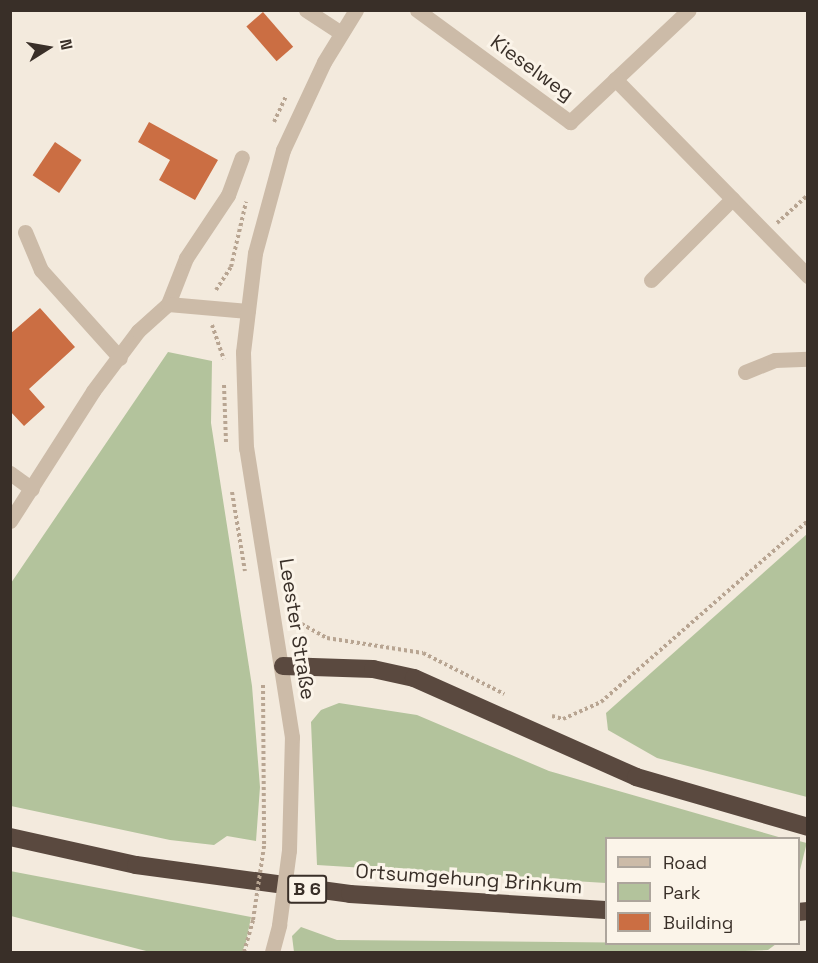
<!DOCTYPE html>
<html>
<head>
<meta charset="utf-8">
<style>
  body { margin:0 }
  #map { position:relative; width:818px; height:963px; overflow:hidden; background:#f3eadd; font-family:"Space Grotesk",sans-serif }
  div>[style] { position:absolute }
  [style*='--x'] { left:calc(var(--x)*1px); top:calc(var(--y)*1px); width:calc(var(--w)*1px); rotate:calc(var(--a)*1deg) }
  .green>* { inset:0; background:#b3c39c; transform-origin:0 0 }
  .building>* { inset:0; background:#cb6e43; transform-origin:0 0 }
  .path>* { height:4px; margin-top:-2px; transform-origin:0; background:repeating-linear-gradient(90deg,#b8a592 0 3px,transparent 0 6px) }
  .minor>* { height:15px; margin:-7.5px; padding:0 7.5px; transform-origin:7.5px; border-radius:7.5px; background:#ccbba8 }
  .highway>* { height:18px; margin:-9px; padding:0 9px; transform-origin:9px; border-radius:9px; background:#5a493f }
  .path-bridge>* { height:4px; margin-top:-2px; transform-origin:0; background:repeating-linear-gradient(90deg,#b8a592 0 3px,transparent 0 6px) }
  .minor-bridge>* { height:15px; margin:-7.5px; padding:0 7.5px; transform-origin:7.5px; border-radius:7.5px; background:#ccbba8 }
  span { translate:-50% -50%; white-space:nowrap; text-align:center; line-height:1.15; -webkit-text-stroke:6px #fbf4e9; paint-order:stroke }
  .shield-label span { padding:2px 4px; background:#fbf4e9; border:2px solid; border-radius:4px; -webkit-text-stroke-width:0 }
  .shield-label { font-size:18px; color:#392f28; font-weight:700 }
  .street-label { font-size:20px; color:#392f28 }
  .frame { position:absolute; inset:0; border:12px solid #392f28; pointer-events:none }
  .legend { position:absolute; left:605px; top:837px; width:195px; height:108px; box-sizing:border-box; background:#fbf4e9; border:2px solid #ada59c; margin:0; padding:8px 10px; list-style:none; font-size:18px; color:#392f28 }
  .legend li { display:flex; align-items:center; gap:12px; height:30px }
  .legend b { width:30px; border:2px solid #ada59c }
  .north { position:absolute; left:18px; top:18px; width:60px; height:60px; -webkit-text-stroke:4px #fbf4e9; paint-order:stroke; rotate:79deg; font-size:16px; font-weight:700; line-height:24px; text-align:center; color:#392f28 }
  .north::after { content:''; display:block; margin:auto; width:21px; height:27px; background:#392f28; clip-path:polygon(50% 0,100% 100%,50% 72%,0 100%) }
</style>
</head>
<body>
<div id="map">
  <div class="green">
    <div style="clip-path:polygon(168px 352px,212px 361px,211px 423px,252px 686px,260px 787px,256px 841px,227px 836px,214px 845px,170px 840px,11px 806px,11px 583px)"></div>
    <div style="clip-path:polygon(807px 534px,807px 797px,657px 758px,608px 730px,606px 713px)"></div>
    <div style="clip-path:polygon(339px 703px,417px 715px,549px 771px,782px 838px,606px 838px,606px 883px,317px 865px,311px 722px,321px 710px)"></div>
    <div style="left:799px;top:841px;width:8px;height:47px;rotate:14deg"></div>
    <div style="clip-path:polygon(10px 871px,251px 917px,246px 942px,242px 952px,150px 952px,11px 916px)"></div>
    <div style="clip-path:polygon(301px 927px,337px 940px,776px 944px,768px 950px,719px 952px,294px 952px,292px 936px)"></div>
  </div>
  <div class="building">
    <div style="left:263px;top:12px;width:46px;height:22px;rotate:49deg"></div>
    <div style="clip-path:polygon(149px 122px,218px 160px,195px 200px,159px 180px,170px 160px,138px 142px)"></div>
    <div style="left:55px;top:142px;width:32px;height:40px;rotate:34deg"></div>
    <div style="clip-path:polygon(40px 308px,75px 347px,29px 389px,45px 407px,24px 426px,10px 411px,10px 334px)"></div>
  </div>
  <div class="path">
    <div style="--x:274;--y:122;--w:29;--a:-65"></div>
    <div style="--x:777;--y:223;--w:42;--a:-42.1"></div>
    <div style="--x:216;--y:290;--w:27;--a:-57"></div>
    <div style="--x:231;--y:267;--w:67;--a:-77"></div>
    <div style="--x:212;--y:325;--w:36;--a:71"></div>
    <div style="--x:224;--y:385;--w:58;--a:88"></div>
    <div style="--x:232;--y:492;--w:80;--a:80.7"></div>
    <div style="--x:291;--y:618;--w:41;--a:29.1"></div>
    <div style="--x:327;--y:638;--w:97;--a:8.9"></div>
    <div style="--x:423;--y:653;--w:91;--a:26.8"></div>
    <div style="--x:263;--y:685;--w:161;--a:89.6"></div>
    <div style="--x:552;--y:716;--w:11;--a:15"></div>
    <div style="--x:563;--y:719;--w:42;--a:-24.1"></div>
    <div style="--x:601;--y:702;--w:275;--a:-41.2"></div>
    <div style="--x:244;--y:952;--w:33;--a:-74"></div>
  </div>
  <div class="minor">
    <div style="--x:306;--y:10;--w:42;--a:33.3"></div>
    <div style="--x:417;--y:10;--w:190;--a:36.2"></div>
    <div style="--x:570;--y:122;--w:163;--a:-43.3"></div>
    <div style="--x:615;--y:79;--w:276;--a:45.6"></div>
    <div style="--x:25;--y:232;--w:41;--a:67.2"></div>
    <div style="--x:41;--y:270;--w:118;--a:48.1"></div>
    <div style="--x:651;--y:280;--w:115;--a:-45"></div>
    <div style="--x:168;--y:304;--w:49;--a:-68.6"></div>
    <div style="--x:186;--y:258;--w:76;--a:-56.3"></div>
    <div style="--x:228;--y:195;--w:40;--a:-69.8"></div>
    <div style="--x:745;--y:372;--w:32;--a:-22"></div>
    <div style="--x:775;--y:360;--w:33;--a:-2"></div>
    <div style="--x:10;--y:473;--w:27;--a:36"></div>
    <div style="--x:10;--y:521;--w:154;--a:-57.4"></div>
    <div style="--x:93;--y:391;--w:75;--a:-53.1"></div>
    <div style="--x:138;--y:331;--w:40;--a:-42"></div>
    <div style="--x:168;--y:304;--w:80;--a:5"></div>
    <div style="--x:289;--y:850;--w:113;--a:-88.5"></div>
    <div style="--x:292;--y:737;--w:293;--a:-99"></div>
    <div style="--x:246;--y:448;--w:96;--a:-91.8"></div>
    <div style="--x:243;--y:352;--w:100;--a:-83.1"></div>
    <div style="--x:255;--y:253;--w:107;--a:-74.8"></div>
    <div style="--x:283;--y:150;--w:97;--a:-65"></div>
    <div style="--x:324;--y:62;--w:61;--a:-58.4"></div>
    <div style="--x:272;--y:952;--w:28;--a:-75"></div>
  </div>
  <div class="highway">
    <div style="--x:283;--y:666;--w:90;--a:1.9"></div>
    <div style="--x:373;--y:669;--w:42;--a:12.4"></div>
    <div style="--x:414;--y:678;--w:243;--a:24"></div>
    <div style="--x:636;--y:777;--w:179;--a:16.2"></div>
    <div style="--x:10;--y:837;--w:129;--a:12.5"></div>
    <div style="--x:136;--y:865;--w:216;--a:7.7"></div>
    <div style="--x:350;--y:894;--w:256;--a:3.6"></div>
    <div style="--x:798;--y:912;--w:10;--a:-6"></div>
  </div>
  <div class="path-bridge">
    <div style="--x:253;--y:920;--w:75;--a:-81.5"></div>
  </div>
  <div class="minor-bridge">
    <div style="--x:279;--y:925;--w:76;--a:-82.4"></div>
  </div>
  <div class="shield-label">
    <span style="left:307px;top:889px">B 6</span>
  </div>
  <div class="street-label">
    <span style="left:532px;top:68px;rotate:36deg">Kieselweg</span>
    <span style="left:297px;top:629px;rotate:81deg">Leester Straße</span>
    <span style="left:469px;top:879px;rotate:4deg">Ortsumgehung Brinkum</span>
  </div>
  <div class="frame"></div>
  <ul class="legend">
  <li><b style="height:8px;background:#ccbba8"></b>Road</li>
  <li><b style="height:16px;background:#b3c39c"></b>Park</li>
  <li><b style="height:16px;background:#cb6e43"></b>Building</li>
  </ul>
  <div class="north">N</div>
</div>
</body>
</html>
